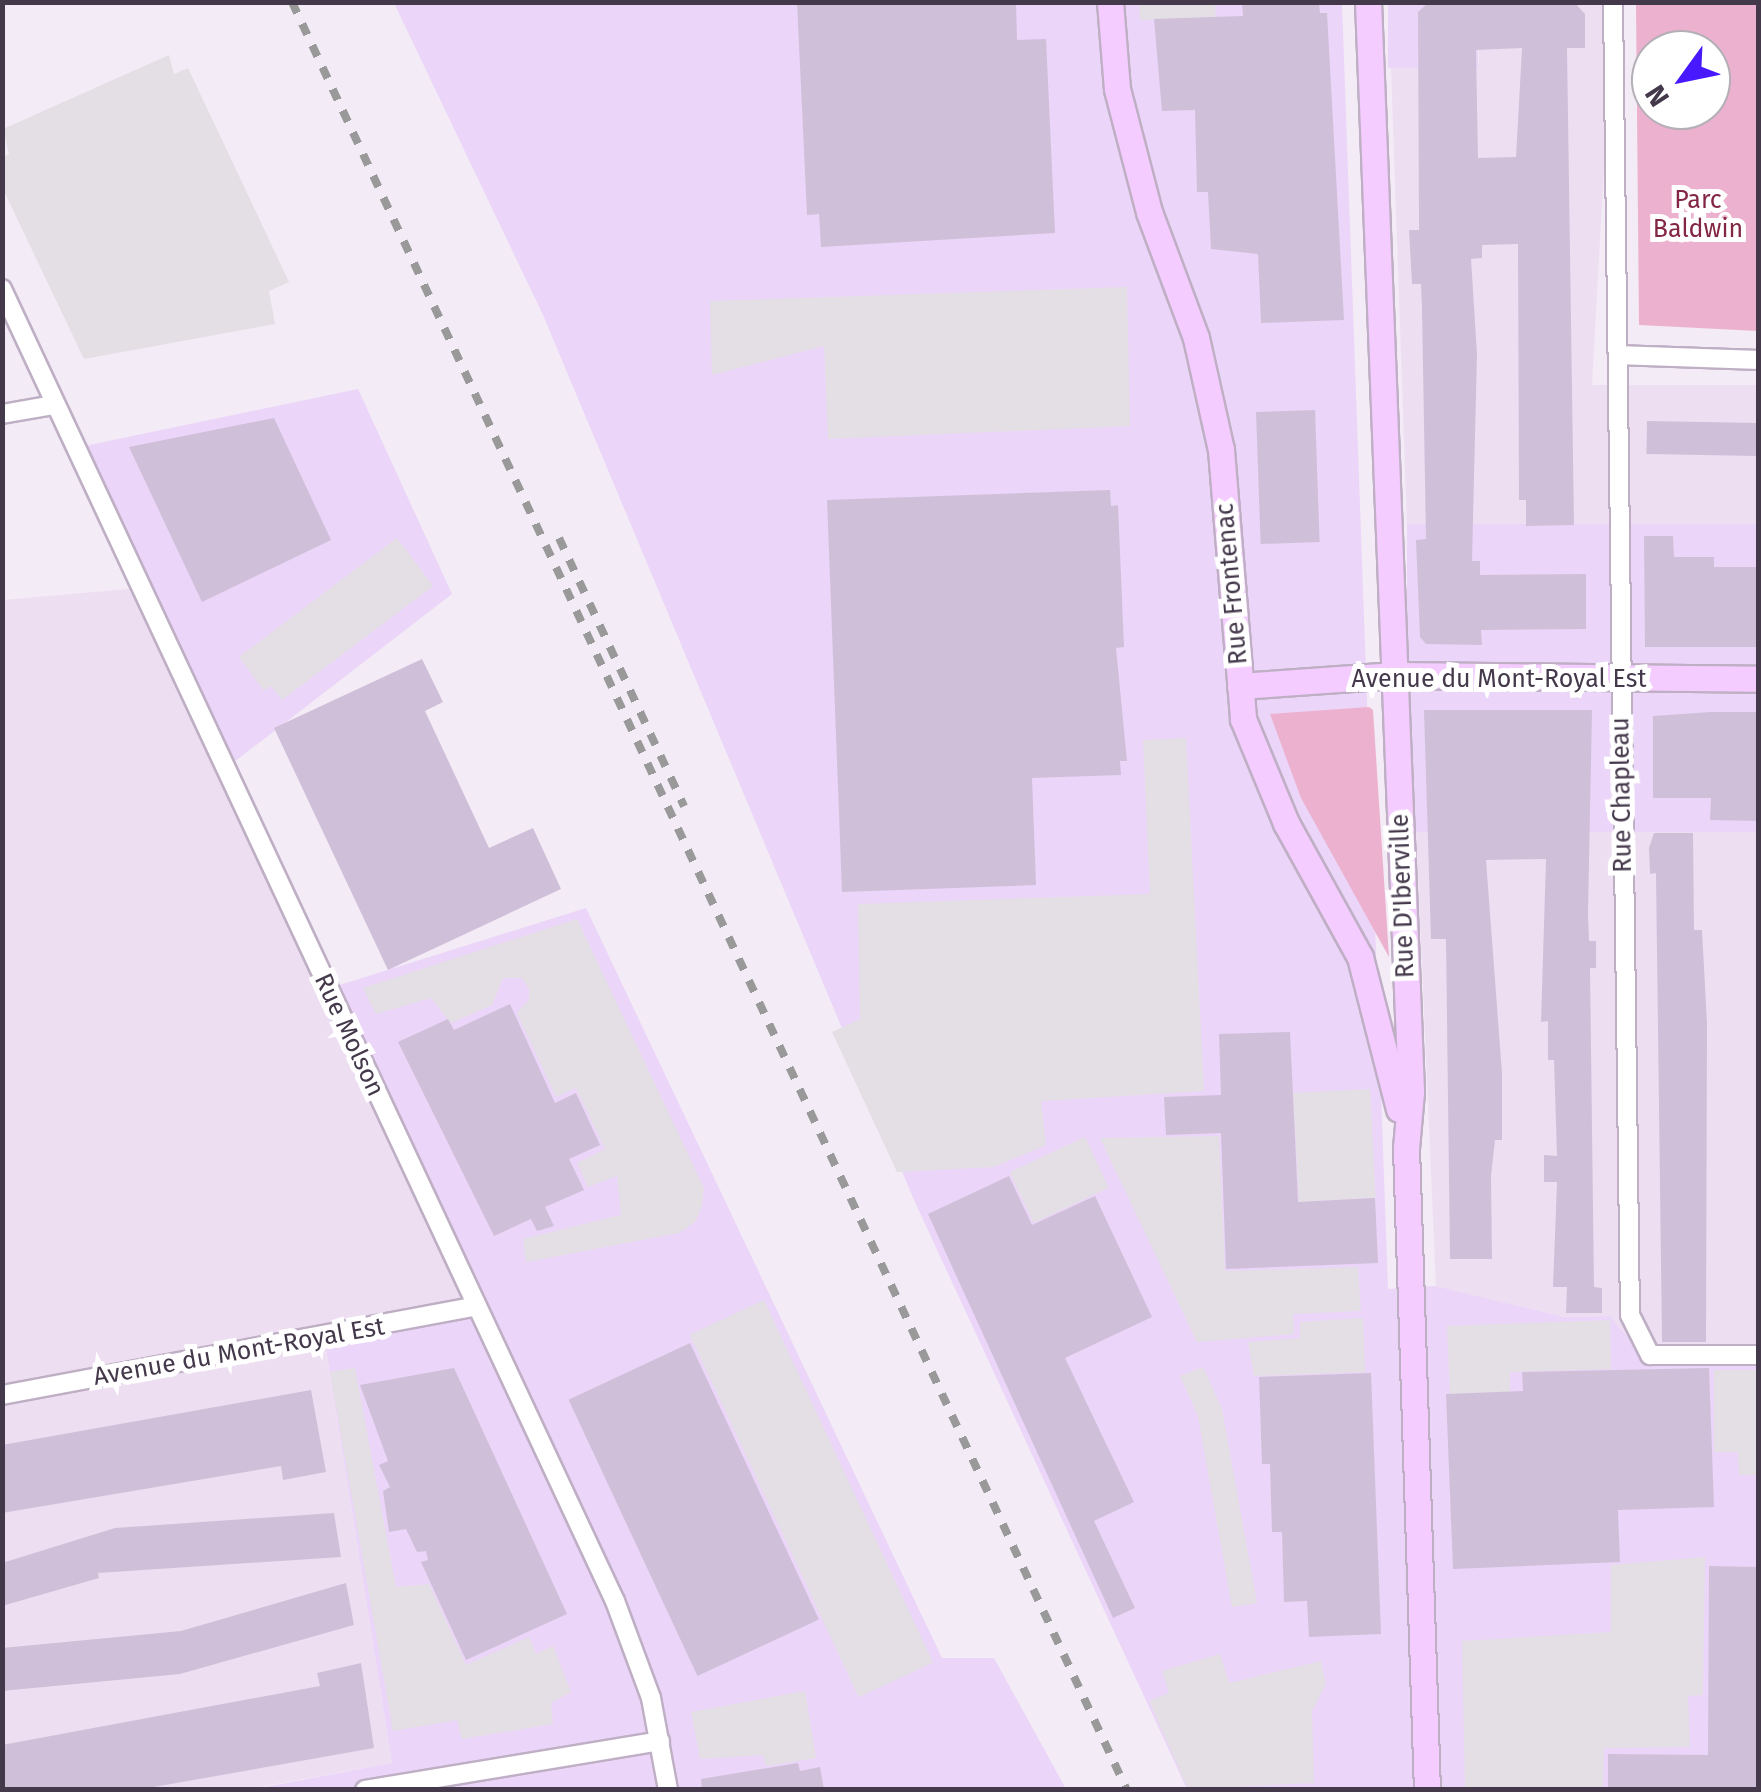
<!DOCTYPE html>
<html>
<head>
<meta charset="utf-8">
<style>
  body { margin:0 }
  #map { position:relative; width:1761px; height:1792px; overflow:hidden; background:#f3ebf6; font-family:"Fira Sans",sans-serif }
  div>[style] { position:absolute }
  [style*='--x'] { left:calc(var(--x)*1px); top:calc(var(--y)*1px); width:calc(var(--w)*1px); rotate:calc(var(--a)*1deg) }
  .residential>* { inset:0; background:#eddff1 }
  .commercial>* { inset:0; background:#ebd5f8; transform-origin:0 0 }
  .green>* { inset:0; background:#ecb1ce }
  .parking>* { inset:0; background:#e3dfe5; transform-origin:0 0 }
  .building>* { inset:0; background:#d0bfd9; transform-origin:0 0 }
  .roads { filter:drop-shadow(2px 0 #bfafc5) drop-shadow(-2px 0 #bfafc5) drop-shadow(0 2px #bfafc5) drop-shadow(0 -2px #bfafc5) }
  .street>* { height:18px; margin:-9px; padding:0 9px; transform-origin:9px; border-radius:9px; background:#fff }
  .secondary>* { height:25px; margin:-12.5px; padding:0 12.5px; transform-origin:12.5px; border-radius:12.5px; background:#f5ccff }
  .rail>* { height:8px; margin-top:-4px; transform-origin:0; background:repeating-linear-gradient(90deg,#999 0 12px,transparent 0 24px) }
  span { translate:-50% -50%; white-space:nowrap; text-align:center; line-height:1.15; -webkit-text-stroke:10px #fff; paint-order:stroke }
  .park-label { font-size:25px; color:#822643 }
  .street-label { font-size:25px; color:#44384b }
  .frame { position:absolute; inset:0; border:5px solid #44384b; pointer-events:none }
  .north { position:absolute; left:1631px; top:30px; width:100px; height:100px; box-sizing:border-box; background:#fff; border:2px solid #b4afb7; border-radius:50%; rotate:237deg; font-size:28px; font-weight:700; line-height:40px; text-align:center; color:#44384b }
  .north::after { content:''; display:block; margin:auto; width:35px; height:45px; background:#4819ff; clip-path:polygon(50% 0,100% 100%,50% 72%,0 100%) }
</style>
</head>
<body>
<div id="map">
  <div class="residential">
    <div style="clip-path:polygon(1478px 3px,1613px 3px,1592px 385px,1758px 385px,1758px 524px,1407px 527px,1391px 68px,1479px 63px)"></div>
    <div style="clip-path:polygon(140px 588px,476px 1306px,324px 1337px,392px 1763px,248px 1789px,3px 1789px,3px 600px)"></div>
    <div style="clip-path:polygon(1416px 827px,1758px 832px,1758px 1360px,1644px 1357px,1610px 1316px,1565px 1317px,1436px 1286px)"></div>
  </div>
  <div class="commercial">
    <div style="clip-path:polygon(394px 3px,1342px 3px,1388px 1289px,1436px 1286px,1565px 1317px,1610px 1316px,1644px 1357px,1758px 1360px,1758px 1789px,1187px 1789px,914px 1200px,543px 315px)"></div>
    <div style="left:1388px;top:3px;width:90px;height:65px"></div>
    <div style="clip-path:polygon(358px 389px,452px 594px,225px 769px,75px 448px)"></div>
    <div style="left:1758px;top:524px;width:308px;height:351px;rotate:90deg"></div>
    <div style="clip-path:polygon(586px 908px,942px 1658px,994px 1658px,1066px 1789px,248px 1790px,392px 1763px,324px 1336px,475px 1306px,327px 989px)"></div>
  </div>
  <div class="green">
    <div style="clip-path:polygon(evenodd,1636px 3px,1758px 3px,1758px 331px,1639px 325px,1636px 3px,1651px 50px,1711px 50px,1711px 110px,1651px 110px,1651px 50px)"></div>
    <div style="clip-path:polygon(1369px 707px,1373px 710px,1389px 957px,1301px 798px,1270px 714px)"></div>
  </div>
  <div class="parking">
    <div style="clip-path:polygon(1139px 3px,1215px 3px,1216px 17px,1140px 20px)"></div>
    <div style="clip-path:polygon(169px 55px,174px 74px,188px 68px,289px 282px,269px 291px,275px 324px,84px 359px,3px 189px,3px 157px,9px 154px,3px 129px)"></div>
    <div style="clip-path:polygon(1127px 287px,1130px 426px,828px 439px,824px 346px,712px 375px,710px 301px)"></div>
    <div style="clip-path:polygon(397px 538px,433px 586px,282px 700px,271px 686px,264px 691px,239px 657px)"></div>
    <div style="clip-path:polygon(1186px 738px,1204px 1091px,1041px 1101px,1046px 1145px,994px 1167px,897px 1172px,832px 1032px,860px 1019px,858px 904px,1150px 894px,1143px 740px)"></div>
    <div style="clip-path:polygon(577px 919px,704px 1188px,702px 1206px,695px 1222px,679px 1233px,526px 1262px,523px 1239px,621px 1215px,617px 1176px,588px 1187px,577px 1163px,605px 1149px,576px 1088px,556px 1097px,517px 1013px,529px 1000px,529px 989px,522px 978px,503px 978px,492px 1005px,451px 1023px,431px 998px,376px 1014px,363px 988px)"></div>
    <div style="left:1370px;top:1089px;width:109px;height:77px;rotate:87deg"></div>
    <div style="clip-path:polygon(1219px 1136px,1225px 1271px,1358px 1267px,1361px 1311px,1293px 1314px,1294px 1334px,1197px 1342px,1100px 1138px)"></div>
    <div style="left:1085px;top:1137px;width:56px;height:83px;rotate:65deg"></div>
    <div style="left:764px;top:1300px;width:400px;height:82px;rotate:65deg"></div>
    <div style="clip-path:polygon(1363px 1318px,1365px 1372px,1254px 1376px,1248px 1342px,1300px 1338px,1300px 1322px)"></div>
    <div style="clip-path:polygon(1610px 1320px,1611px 1369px,1510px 1372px,1510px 1392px,1450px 1394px,1447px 1326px)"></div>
    <div style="clip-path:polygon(1203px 1367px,1222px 1409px,1257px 1603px,1232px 1607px,1198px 1416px,1180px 1376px)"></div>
    <div style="clip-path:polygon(355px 1368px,396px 1587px,429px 1584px,466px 1665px,529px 1637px,536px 1654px,553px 1646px,571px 1692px,551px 1703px,553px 1724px,462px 1739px,457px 1720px,393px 1731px,330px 1372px)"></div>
    <div style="clip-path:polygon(1714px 1370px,1758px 1370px,1758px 1475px,1739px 1475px,1738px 1452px,1714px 1452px)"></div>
    <div style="clip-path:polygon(1705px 1557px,1703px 1695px,1688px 1696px,1690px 1747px,1604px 1748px,1603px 1789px,1465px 1789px,1462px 1641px,1611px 1632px,1611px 1565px)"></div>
    <div style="clip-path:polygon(1220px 1654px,1229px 1683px,1321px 1661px,1326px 1684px,1312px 1711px,1314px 1783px,1188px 1789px,1149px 1701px,1169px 1693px,1162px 1671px)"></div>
    <div style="clip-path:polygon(805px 1691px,816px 1758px,766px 1766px,763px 1755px,700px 1759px,691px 1712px)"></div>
  </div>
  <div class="building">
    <div style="clip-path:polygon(797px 2px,1016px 2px,1017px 40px,1046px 39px,1055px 233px,821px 247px,819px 214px,807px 215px)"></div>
    <div style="clip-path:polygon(1242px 2px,1319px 2px,1320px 13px,1327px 13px,1344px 320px,1261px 323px,1258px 254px,1211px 249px,1208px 192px,1197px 192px,1195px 110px,1162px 111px,1154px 19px,1243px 16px)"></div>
    <div style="clip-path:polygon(evenodd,1429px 2px,1574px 2px,1585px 14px,1585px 48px,1567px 48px,1574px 525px,1526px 526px,1526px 500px,1519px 500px,1518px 244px,1482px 245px,1482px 258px,1471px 259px,1477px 354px,1472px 561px,1480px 561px,1480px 575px,1586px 574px,1586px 629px,1481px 630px,1482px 645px,1426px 644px,1420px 637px,1416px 540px,1426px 539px,1422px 309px,1421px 284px,1412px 284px,1409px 230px,1419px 230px,1418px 12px,1429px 2px,1522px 48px,1516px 157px,1478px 158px,1476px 50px,1522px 48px)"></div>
    <div style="left:1315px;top:410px;width:132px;height:59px;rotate:88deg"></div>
    <div style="clip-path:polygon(274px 418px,331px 540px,202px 602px,129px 447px)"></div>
    <div style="left:1647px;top:421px;width:111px;height:33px;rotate:1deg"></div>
    <div style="clip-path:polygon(1110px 490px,1111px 506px,1118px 505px,1124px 647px,1116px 648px,1127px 761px,1120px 761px,1121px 775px,1032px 778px,1036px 885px,842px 892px,827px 500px)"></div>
    <div style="clip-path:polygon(1644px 536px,1673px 536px,1674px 557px,1714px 557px,1714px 567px,1758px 567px,1758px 647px,1645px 647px)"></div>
    <div style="clip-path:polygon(422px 659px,443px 702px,425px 711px,489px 848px,533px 828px,561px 889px,388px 970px,274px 728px)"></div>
    <div style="clip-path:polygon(1424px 710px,1592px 710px,1588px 914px,1589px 941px,1596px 941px,1596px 968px,1590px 968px,1594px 1287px,1602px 1288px,1602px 1313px,1566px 1313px,1567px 1287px,1553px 1287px,1557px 1182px,1544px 1182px,1544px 1155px,1557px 1156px,1554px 1060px,1548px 1060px,1548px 1021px,1541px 1022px,1546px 859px,1486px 860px,1502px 1073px,1502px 1140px,1495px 1140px,1491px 1176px,1492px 1259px,1450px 1259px,1446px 939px,1431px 939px)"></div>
    <div style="clip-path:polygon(1711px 712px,1758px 712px,1758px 821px,1710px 820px,1711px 798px,1653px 798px,1653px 716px)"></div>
    <div style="clip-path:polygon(1654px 833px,1693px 833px,1694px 930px,1702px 930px,1707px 1023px,1706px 1342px,1662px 1342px,1656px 873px,1650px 874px,1649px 848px)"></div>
    <div style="clip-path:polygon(510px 1004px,555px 1103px,576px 1093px,600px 1145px,569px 1159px,584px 1190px,545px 1207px,554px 1226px,537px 1231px,531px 1219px,494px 1236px,398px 1042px,448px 1019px,454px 1030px)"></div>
    <div style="clip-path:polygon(1290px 1032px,1298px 1202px,1375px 1198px,1378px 1263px,1226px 1269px,1221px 1133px,1166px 1135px,1164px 1097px,1221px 1095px,1219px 1034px)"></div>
    <div style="clip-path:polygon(1009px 1176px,1032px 1225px,1095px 1196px,1152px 1317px,1065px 1358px,1134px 1502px,1094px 1521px,1135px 1608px,1113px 1618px,928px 1214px)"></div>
    <div style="left:690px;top:1343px;width:305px;height:134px;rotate:65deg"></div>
    <div style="clip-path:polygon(454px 1368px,567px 1614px,466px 1660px,421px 1562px,428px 1560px,426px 1551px,417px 1552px,406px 1529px,389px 1532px,383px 1491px,390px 1487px,379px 1465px,388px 1461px,360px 1385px)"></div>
    <div style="clip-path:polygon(1709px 1368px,1714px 1507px,1618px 1510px,1620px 1562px,1453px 1569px,1446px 1394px,1523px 1391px,1522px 1372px)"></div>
    <div style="clip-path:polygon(1371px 1373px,1381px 1634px,1309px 1637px,1307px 1601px,1284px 1602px,1282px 1532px,1272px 1532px,1270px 1464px,1262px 1464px,1259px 1377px)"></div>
    <div style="clip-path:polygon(311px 1390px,326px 1472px,283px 1480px,281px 1466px,2px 1513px,2px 1445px)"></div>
    <div style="clip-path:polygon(334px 1513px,341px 1557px,98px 1573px,99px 1578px,2px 1606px,2px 1563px,115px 1528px)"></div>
    <div style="clip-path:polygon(1709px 1566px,1758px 1567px,1758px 1790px,1608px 1790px,1608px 1754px,1708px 1755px)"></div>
    <div style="clip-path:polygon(346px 1583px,354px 1625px,180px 1674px,2px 1691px,2px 1648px,181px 1631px)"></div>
    <div style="clip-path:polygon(361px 1663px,374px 1748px,137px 1790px,2px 1790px,2px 1745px,320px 1686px,317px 1673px)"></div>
    <div style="clip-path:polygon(798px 1763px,800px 1771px,820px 1767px,824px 1790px,702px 1790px,701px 1779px)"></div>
  </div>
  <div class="roads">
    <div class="street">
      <div style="--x:1613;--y:2;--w:1313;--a:89.26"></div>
      <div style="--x:1630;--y:1315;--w:45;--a:63.4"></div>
      <div style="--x:1650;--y:1355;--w:108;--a:0"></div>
      <div style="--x:2;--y:289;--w:1448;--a:64.96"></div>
      <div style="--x:615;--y:1601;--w:103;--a:69.6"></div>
      <div style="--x:651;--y:1698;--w:94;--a:79.5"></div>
      <div style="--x:1618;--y:355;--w:140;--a:2"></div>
      <div style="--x:2;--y:414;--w:53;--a:-9.8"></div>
      <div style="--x:2;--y:1395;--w:482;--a:-10.6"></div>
      <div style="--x:365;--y:1790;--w:299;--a:-9.4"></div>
    </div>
    <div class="secondary">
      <div style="--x:1110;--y:2;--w:87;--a:85.4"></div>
      <div style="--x:1117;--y:89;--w:127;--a:75.4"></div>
      <div style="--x:1149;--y:212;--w:134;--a:69.5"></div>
      <div style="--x:1196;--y:338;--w:115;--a:77.4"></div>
      <div style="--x:1221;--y:450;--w:270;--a:85.3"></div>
      <div style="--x:1243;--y:719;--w:113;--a:67.5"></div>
      <div style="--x:1286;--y:823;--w:153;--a:61.1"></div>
      <div style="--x:1360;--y:957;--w:157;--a:75.6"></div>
      <div style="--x:1368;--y:2;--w:1091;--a:87.74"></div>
      <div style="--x:1411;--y:1092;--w:56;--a:95.1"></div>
      <div style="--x:1406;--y:1148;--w:642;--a:88.13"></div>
      <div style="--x:1240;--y:686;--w:155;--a:-4.1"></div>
      <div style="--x:1395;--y:675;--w:363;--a:0.6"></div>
    </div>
  </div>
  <div class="rail">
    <div style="--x:292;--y:2;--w:1973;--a:64.97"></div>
    <div style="--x:559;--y:538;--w:296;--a:65"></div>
  </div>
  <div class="park-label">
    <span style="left:1698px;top:215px">Parc<br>Baldwin</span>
  </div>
  <div class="street-label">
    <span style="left:1232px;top:584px;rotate:-95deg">Rue Frontenac</span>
    <span style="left:1499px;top:679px">Avenue du Mont-Royal Est</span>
    <span style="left:1622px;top:795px;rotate:-91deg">Rue Chapleau</span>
    <span style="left:1403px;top:896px;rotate:-92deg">Rue D'Iberville</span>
    <span style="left:349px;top:1035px;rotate:65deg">Rue Molson</span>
    <span style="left:239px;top:1352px;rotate:-10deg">Avenue du Mont-Royal Est</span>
  </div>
  <div class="frame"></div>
  <div class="north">N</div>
</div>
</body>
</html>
